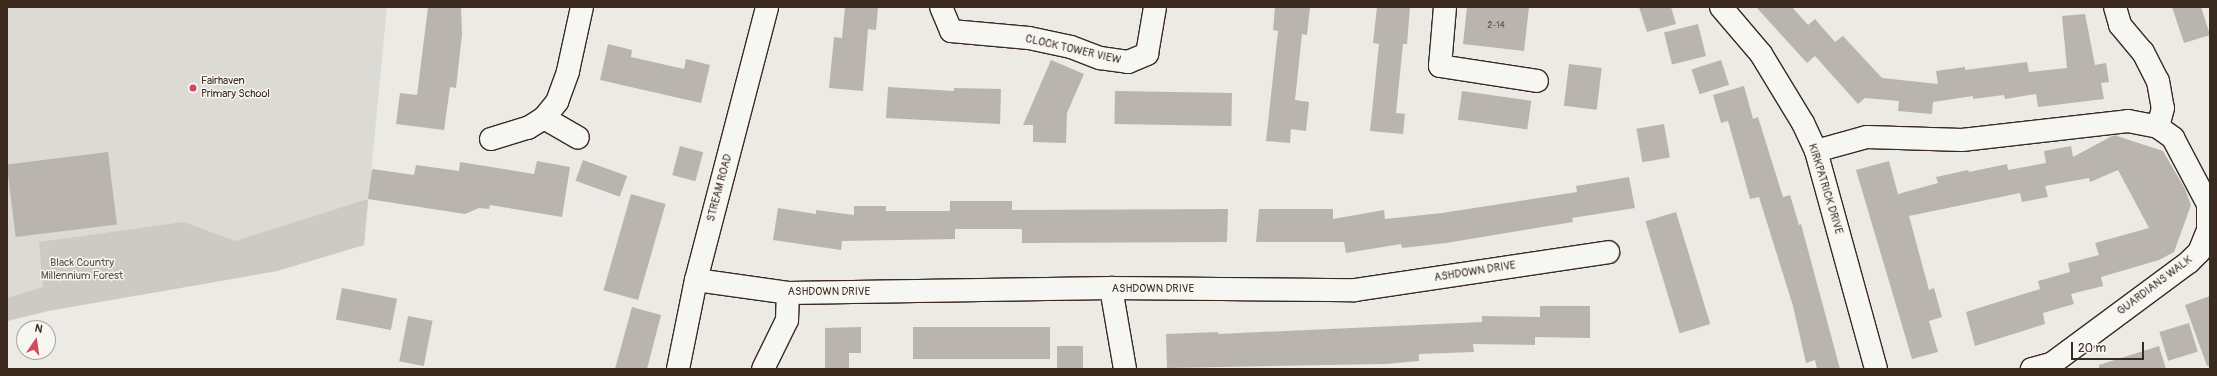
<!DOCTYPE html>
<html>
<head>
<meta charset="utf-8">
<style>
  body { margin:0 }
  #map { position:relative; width:2217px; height:376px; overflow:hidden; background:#ebeae5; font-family:Pangolin,sans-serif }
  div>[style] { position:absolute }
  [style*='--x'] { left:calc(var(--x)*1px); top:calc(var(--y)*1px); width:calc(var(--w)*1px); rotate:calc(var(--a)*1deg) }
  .built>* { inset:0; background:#dcdad4 }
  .green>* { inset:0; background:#cdcac4 }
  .building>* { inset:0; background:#bab4ae; transform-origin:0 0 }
  .roads { filter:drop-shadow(1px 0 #3b2a1e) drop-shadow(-1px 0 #3b2a1e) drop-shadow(0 1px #3b2a1e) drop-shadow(0 -1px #3b2a1e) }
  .minor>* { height:22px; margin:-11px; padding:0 11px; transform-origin:11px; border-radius:11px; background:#f6f6f2 }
  .trunk>* { height:22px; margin:-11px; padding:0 11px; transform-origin:11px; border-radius:11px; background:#f6f6f2 }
  .dots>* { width:11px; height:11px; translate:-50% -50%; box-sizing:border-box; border:2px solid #f6f6f2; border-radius:50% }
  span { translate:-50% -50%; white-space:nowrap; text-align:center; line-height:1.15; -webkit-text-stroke:3px #f6f6f2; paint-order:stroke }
  .number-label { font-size:9px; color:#5b4c42 }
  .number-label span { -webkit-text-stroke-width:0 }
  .street-label { font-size:11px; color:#3b2a1e }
  .poi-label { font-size:11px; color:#3b2a1e }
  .left { translate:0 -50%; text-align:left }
  .park-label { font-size:11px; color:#605248 }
  .frame { position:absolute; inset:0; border:8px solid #3b2a1e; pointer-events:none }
  .north { position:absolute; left:16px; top:320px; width:40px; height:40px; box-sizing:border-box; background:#f6f6f2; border:1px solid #aba49d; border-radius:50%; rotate:13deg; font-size:11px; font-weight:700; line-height:16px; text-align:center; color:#3b2a1e }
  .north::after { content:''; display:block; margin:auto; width:14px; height:18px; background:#d1495b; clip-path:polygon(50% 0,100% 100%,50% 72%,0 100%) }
  .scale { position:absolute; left:2071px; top:342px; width:73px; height:18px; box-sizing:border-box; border:2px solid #3b2a1e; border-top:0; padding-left:5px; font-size:12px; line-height:14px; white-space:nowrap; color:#3b2a1e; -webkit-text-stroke:3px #f6f6f2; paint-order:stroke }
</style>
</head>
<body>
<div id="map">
  <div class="built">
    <div style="clip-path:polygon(7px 7px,387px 7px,364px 245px,277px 271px,48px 311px,7px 321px)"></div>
  </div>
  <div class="green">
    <div style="clip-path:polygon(368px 199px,364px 245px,277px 271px,48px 311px,7px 321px,7px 298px,43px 287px,39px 242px,184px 222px,235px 241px)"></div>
  </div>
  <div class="building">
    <div style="clip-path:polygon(428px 7px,461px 7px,462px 35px,456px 88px,450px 87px,444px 130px,396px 124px,400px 93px,417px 95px)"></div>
    <div style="clip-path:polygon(845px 7px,878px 7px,876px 30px,868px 29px,863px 91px,829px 88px,834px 37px,842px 38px)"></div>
    <div style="clip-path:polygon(1275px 7px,1310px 7px,1307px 35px,1302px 34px,1295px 100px,1309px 102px,1306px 131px,1291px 129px,1290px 143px,1266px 141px,1278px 31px,1273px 30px)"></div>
    <div style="clip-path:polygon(1377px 7px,1410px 7px,1407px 44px,1403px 44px,1396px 113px,1405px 114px,1403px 134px,1370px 131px,1379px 44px,1373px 43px)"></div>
    <div style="clip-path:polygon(1467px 7px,1529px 7px,1524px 51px,1463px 44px)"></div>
    <div style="clip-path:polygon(1639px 7px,1671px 7px,1676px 24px,1647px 32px)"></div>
    <div style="clip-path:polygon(1756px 7px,1792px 7px,1808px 25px,1815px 19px,1835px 42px,1843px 36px,1882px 78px,1938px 84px,1936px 71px,1965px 67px,1965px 70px,2027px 62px,2029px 72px,2067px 68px,2062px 16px,2085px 14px,2095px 65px,2106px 63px,2109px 82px,2101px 83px,2104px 99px,2038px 107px,2036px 94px,2005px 99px,2004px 95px,1973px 99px,1973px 96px,1933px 102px,1932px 114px,1898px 111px,1899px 101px,1865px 98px,1858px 104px,1815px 56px,1807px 63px)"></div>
    <div style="clip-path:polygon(2172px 7px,2201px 7px,2210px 35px,2184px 43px)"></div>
    <div style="left:1698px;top:24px;width:33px;height:35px;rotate:76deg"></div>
    <div style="clip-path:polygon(608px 44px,632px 50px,631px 57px,684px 69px,686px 59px,710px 65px,701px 103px,600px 80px)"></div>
    <div style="clip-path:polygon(1051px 60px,1084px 74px,1067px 113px,1066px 143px,1033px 142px,1033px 125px,1023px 125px)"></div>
    <div style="left:1721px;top:60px;width:26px;height:31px;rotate:72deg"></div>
    <div style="left:1569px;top:64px;width:33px;height:42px;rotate:7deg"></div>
    <div style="clip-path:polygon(1744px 86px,1753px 119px,1758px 117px,1783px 197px,1790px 195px,1799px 225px,1801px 224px,1840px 369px,1817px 369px,1815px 360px,1806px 363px,1793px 306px,1759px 197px,1750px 199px,1728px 121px,1721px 123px,1713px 95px)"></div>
    <div style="clip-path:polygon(888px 87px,954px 91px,954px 88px,1001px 89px,1000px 124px,886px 118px)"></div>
    <div style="left:1115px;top:91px;width:117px;height:33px;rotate:1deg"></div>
    <div style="left:1462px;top:91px;width:70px;height:29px;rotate:8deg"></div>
    <div style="left:1664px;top:124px;width:34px;height:28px;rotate:80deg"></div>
    <div style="clip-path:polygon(2114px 135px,2163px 151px,2185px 189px,2191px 205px,2174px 252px,2159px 260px,2101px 277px,2103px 286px,2071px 294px,2074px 304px,2043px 313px,2045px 324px,1975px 346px,1966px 312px,2040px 289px,2038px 281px,2070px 272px,2068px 263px,2099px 255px,2095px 243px,2149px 228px,2118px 170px,2090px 182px,2089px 178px,2045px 186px,2048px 197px,2022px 202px,2020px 193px,1909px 216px,1929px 290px,1934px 288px,1942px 317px,1929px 321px,1938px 352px,1912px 359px,1856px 170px,1889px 161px,1898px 194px,1938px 183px,1936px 177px,1968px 170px,1969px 172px,2007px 164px,2008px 170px,2046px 163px,2044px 151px,2071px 146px,2073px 157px)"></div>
    <div style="left:680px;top:146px;width:24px;height:30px;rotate:15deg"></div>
    <div style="left:108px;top:152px;width:73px;height:102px;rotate:83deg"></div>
    <div style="left:583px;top:160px;width:47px;height:22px;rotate:20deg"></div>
    <div style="clip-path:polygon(537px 161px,570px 167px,562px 217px,490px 205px,489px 209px,479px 208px,465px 214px,368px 199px,372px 169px,414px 175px,416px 165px,459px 171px,460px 162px,534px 174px)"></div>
    <div style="clip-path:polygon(1629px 177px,1635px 208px,1572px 218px,1573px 222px,1446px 243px,1402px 248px,1401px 244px,1346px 253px,1344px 242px,1256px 242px,1259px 209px,1333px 209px,1333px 219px,1384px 210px,1385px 219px,1442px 213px,1577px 192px,1576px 186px)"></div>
    <div style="left:631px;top:194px;width:36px;height:100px;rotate:16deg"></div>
    <div style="clip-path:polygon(950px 201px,1012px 201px,1012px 210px,1228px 209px,1227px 242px,1022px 243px,1022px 229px,955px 229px,955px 239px,842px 241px,841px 250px,773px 240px,778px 208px,816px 214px,816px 210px,854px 215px,854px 206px,886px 206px,886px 211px,950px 211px)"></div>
    <div style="left:1676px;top:212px;width:117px;height:32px;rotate:73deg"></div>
    <div style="left:342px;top:288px;width:56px;height:32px;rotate:11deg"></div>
    <div style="clip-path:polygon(2210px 296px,2210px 366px,2207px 366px,2185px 305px)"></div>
    <div style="clip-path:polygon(1540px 306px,1590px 306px,1590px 338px,1535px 337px,1535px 345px,1473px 344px,1474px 352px,1419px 354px,1419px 361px,1386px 364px,1167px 368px,1166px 334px,1218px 332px,1218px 334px,1482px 322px,1482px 316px,1540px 317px)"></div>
    <div style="clip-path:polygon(632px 307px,661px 315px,647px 369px,615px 369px)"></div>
    <div style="left:408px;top:316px;width:25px;height:46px;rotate:11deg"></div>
    <div style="left:2189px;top:323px;width:30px;height:31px;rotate:73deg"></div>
    <div style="clip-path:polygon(861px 327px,861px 353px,849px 353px,849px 369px,825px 369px,825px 328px)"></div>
    <div style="left:913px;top:327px;width:137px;height:32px"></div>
    <div style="left:1057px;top:346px;width:26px;height:23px"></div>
    <div style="clip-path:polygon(2159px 346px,2166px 369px,2099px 369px,2099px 365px)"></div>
  </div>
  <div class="roads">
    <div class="minor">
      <div style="--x:941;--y:7;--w:26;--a:67"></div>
      <div style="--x:951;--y:31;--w:78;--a:5.1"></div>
      <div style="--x:1029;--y:38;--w:43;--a:12.1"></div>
      <div style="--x:1071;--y:47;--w:31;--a:21"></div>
      <div style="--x:1100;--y:58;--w:28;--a:8"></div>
      <div style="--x:1128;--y:62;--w:21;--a:-23"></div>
      <div style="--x:1147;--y:54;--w:48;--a:-80.3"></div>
      <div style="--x:1445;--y:7;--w:59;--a:94.8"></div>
      <div style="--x:1440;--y:66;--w:98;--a:8.8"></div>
      <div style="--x:1721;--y:7;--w:62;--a:49.6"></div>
      <div style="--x:1761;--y:54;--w:81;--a:58.7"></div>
      <div style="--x:1803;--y:123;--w:31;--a:65"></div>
      <div style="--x:1816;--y:151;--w:226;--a:74.6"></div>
      <div style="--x:2115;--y:7;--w:19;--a:74"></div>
      <div style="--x:2120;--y:25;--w:35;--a:50"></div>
      <div style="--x:2143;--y:52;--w:33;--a:63"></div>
      <div style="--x:2158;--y:81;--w:27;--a:80"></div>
      <div style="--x:2163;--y:108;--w:20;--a:105"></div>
      <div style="--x:544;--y:118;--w:39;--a:30"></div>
      <div style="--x:491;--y:139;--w:39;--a:-17"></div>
      <div style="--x:528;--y:128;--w:19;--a:-32"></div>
      <div style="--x:544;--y:118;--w:21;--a:-51"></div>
      <div style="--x:557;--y:102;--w:33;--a:-70"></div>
      <div style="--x:568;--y:71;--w:66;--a:-77.7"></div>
      <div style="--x:1816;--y:151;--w:53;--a:-15.4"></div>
      <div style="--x:1867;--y:137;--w:95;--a:1.8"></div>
      <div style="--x:1962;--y:140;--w:167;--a:-6.5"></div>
      <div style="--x:2128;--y:121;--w:31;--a:11"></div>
      <div style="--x:2158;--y:127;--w:19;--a:36"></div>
      <div style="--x:2173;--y:138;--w:75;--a:62.1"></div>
      <div style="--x:2208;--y:204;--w:26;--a:90"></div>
      <div style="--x:2208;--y:230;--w:24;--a:112"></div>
      <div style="--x:2199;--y:252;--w:14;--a:135"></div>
      <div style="--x:2189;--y:262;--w:172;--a:143.5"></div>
      <div style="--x:2051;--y:364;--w:20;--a:165"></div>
      <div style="--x:696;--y:280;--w:93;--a:8"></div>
      <div style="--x:788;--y:293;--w:323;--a:-0.9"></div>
      <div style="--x:1111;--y:288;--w:244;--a:0.5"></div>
      <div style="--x:1355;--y:290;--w:256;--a:-8.5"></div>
      <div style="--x:1111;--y:288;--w:82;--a:80.2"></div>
      <div style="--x:763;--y:369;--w:55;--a:-63.9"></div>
      <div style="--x:787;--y:320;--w:27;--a:-88"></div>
    </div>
    <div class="trunk">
      <div style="--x:678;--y:369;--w:91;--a:-78.6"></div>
      <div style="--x:696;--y:280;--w:282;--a:-75.4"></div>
    </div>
  </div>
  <div class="dots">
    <div style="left:193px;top:88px;background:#d1495b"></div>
  </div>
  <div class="number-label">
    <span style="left:1496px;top:26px">2-14</span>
  </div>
  <div class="street-label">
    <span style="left:1073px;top:50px;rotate:13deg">CLOCK TOWER VIEW</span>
    <span style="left:720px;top:188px;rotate:-75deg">STREAM ROAD</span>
    <span style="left:1825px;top:189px;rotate:73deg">KIRKPATRICK DRIVE</span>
    <span style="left:1475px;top:272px;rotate:-9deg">ASHDOWN DRIVE</span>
    <span style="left:2155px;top:286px;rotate:-37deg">GUARDIANS WALK</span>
    <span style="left:1153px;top:289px">ASHDOWN DRIVE</span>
    <span style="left:829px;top:292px">ASHDOWN DRIVE</span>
  </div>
  <div class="poi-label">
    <span class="left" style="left:201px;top:88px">Fairhaven<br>Primary School</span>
  </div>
  <div class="park-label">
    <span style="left:82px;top:270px">Black Country<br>Millennium Forest</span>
  </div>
  <div class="frame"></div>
  <div class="north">N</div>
  <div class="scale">20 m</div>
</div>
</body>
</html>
